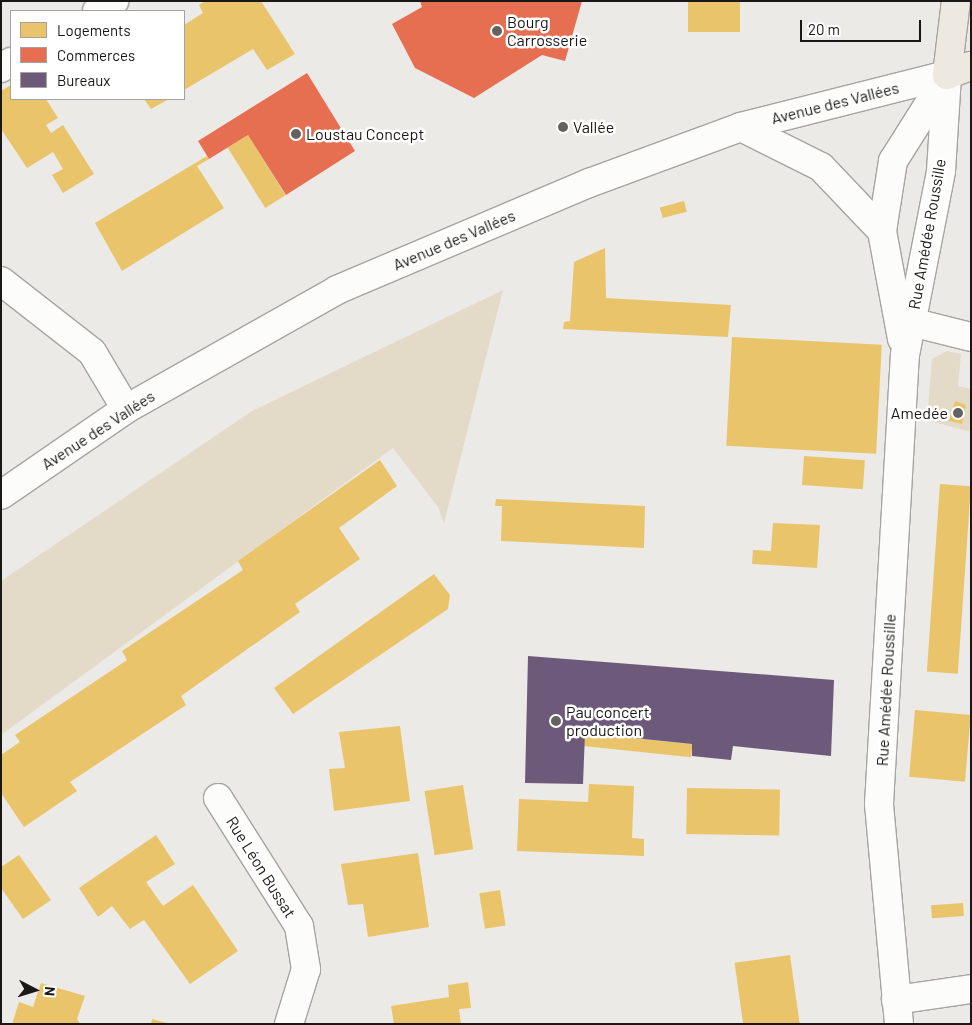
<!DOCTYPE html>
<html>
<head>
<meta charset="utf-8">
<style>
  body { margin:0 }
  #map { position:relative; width:972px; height:1025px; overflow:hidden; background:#eceae7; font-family:Barlow,sans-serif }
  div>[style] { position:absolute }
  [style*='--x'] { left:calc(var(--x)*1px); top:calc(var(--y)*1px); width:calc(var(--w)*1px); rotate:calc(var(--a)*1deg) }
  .green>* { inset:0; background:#e4dac8 }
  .homes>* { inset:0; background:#e9c46a; transform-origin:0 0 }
  .shops>* { inset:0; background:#e76f51 }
  .offices>* { inset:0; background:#6d597a }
  .roads { filter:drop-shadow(1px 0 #a6a4a1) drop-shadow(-1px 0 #a6a4a1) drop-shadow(0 1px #a6a4a1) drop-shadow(0 -1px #a6a4a1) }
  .minor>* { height:28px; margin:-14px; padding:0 14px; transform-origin:14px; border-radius:14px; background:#fcfcfb }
  .major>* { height:28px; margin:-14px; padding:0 14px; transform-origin:14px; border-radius:14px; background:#eee9e0 }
  .dots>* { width:14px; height:14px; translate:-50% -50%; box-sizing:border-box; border:2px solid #fff; border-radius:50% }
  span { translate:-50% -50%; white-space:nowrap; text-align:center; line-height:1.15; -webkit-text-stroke:5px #fff; paint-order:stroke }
  .poi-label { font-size:16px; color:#191816 }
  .left { translate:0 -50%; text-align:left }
  .right { translate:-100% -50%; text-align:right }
  .street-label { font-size:16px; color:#191816 }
  .frame { position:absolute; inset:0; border:2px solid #191816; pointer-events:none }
  .legend { position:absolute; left:10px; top:10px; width:175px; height:90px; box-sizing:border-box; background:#fff; border:1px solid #a3a3a2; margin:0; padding:6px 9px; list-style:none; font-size:15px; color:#191816 }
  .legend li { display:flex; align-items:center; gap:10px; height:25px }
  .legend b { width:25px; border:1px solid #a3a3a2 }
  .north { position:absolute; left:10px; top:965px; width:50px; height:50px; -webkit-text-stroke:4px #fff; paint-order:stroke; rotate:95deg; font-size:14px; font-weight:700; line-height:20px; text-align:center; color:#191816 }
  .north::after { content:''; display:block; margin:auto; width:18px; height:22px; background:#191816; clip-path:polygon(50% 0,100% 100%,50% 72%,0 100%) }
  .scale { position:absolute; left:800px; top:20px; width:121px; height:22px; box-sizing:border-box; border:2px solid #191816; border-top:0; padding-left:6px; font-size:15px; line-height:18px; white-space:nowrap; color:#191816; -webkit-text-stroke:4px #fff; paint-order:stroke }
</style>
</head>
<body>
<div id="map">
  <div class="green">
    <div style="clip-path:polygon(503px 290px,444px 523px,438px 507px,393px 448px,1px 735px,1px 581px,252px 411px)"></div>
    <div style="clip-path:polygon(947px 351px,961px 354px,958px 386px,971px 389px,971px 432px,927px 420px,932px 359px)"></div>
  </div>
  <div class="homes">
    <div style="clip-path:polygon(205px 1px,261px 1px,295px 54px,267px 70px,253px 49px,184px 90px,184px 25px,203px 13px,199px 5px)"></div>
    <div style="left:688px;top:1px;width:52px;height:31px"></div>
    <div style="clip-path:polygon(11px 85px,11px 99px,46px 99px,58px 118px,46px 125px,51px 133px,63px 125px,94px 174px,63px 193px,52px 175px,63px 169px,53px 152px,27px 168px,1px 129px,1px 91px)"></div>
    <div style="clip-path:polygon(144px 99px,169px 99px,151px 109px)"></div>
    <div style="left:248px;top:135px;width:71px;height:24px;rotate:58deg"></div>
    <div style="clip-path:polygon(207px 156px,209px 159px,197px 166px,224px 208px,122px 271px,95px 223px)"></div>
    <div style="left:684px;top:201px;width:11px;height:25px;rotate:75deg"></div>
    <div style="clip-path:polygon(605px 248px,606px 298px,731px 305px,728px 337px,563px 329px,564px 322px,570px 321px,574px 262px)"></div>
    <div style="left:732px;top:337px;width:150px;height:109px;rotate:3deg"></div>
    <div style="clip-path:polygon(955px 401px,966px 405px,962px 424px,949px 421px)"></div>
    <div style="left:804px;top:456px;width:61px;height:29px;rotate:4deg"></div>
    <div style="clip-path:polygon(380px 460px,397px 486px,339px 528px,360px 559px,295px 604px,300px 612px,181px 696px,186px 705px,70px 782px,77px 791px,24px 827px,1px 793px,1px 755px,20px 742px,15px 735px,127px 660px,122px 651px,243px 570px,238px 561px)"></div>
    <div style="left:940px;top:484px;width:31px;height:188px;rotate:4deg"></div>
    <div style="clip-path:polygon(496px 499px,645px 506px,644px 548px,501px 541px,502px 506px,495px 506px)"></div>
    <div style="clip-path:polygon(773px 523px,820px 525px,817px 568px,752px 564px,753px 550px,771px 551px)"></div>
    <div style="clip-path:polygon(434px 574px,450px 595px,448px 609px,293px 714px,274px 688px)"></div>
    <div style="left:915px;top:710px;width:56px;height:67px;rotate:5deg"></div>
    <div style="clip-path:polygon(400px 726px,410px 801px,334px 811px,329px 769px,345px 768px,339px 732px)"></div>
    <div style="left:585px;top:733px;width:108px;height:13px;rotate:6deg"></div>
    <div style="clip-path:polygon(589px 784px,634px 786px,632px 838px,644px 839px,644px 856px,517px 851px,519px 799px,588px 802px)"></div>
    <div style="left:463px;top:785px;width:65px;height:39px;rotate:81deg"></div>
    <div style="left:687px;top:788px;width:93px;height:46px;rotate:1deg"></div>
    <div style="clip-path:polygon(156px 835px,175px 864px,146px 882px,163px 906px,193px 885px,238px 951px,190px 984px,144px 920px,130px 929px,112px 906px,98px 917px,79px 888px)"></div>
    <div style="clip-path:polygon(418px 853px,429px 927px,368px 937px,363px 904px,348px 905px,341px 864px)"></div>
    <div style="clip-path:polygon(19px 855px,51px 900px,23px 919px,1px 888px,1px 867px)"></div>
    <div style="left:500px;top:890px;width:36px;height:21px;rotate:81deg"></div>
    <div style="left:963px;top:903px;width:13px;height:32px;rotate:86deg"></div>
    <div style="left:790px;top:955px;width:70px;height:56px;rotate:82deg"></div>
    <div style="clip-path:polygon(468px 982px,471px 1008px,459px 1009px,461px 1024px,394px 1024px,391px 1006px,449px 997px,448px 985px)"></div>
    <div style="clip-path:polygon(41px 983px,85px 996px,77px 1019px,80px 1024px,12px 1024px,19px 1002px,33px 1007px)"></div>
    <div style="clip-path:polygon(152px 1019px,167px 1023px,167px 1024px,151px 1024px)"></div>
  </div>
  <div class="shops">
    <div style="clip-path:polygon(420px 1px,582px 1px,565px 61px,542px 55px,474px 98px,415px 68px,392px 24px,422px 7px)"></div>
    <div style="clip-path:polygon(307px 73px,355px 151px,286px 195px,248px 135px,209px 159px,198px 141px)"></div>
  </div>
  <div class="offices">
    <div style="clip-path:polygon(528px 656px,834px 680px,831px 756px,733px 746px,731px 760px,692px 756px,692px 744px,585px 733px,583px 784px,525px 783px)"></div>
  </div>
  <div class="roads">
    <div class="minor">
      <div style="--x:97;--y:11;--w:20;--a:-30"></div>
      <div style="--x:1;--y:68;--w:12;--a:-31"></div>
      <div style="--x:741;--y:127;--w:89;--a:26.6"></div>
      <div style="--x:821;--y:167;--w:88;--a:46.4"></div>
      <div style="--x:1;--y:281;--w:115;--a:38"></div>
      <div style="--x:92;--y:352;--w:66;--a:59.2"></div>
      <div style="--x:911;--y:322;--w:62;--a:14"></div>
      <div style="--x:902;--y:339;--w:110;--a:-100.5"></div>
      <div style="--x:882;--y:231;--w:71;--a:-81.1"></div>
      <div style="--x:893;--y:161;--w:99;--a:-57.8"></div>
      <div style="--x:1;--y:495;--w:152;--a:-34.5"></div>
      <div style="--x:126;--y:409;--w:242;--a:-29.4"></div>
      <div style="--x:337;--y:290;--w:274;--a:-23"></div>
      <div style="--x:589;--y:183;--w:162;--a:-20.2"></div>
      <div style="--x:741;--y:127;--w:212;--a:-14.2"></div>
      <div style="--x:218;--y:798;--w:151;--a:57.7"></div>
      <div style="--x:299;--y:926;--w:44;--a:80.8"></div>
      <div style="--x:306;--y:969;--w:58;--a:107.2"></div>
      <div style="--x:896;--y:1000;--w:76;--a:-8.3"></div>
      <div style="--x:899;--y:1024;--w:221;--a:-95.2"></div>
      <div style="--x:879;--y:804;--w:450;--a:-86.7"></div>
      <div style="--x:905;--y:355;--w:187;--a:-78.9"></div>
      <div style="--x:941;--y:171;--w:96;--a:-86.4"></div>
    </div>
    <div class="major">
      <div style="--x:947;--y:75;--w:75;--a:-83.1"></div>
      <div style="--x:947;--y:75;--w:26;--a:-21"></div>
    </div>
  </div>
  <div class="dots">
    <div style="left:497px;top:31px;background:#63625f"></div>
    <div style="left:563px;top:127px;background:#63625f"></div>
    <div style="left:296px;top:134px;background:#63625f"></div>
    <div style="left:958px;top:413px;background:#63625f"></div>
    <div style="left:556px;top:721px;background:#63625f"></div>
  </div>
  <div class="poi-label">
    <span class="left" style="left:507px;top:31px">Bourg<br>Carrosserie</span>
    <span class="left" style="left:573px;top:127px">Vallée</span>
    <span class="left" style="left:306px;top:134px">Loustau Concept</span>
    <span class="right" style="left:948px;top:413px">Amedée</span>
    <span class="left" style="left:566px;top:721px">Pau concert<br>production</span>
  </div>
  <div class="street-label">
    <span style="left:835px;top:103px;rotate:-14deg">Avenue des Vallées</span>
    <span style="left:927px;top:234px;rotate:-80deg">Rue Amédée Roussille</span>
    <span style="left:454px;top:240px;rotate:-23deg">Avenue des Vallées</span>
    <span style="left:98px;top:430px;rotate:-33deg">Avenue des Vallées</span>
    <span style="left:886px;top:690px;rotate:-87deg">Rue Amédée Roussille</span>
    <span style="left:261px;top:867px;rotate:58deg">Rue Léon Bussat</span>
  </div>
  <div class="frame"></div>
  <ul class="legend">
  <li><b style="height:14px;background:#e9c46a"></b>Logements</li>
  <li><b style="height:14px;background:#e76f51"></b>Commerces</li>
  <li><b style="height:14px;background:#6d597a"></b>Bureaux</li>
  </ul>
  <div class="north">N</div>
  <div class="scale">20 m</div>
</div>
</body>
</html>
